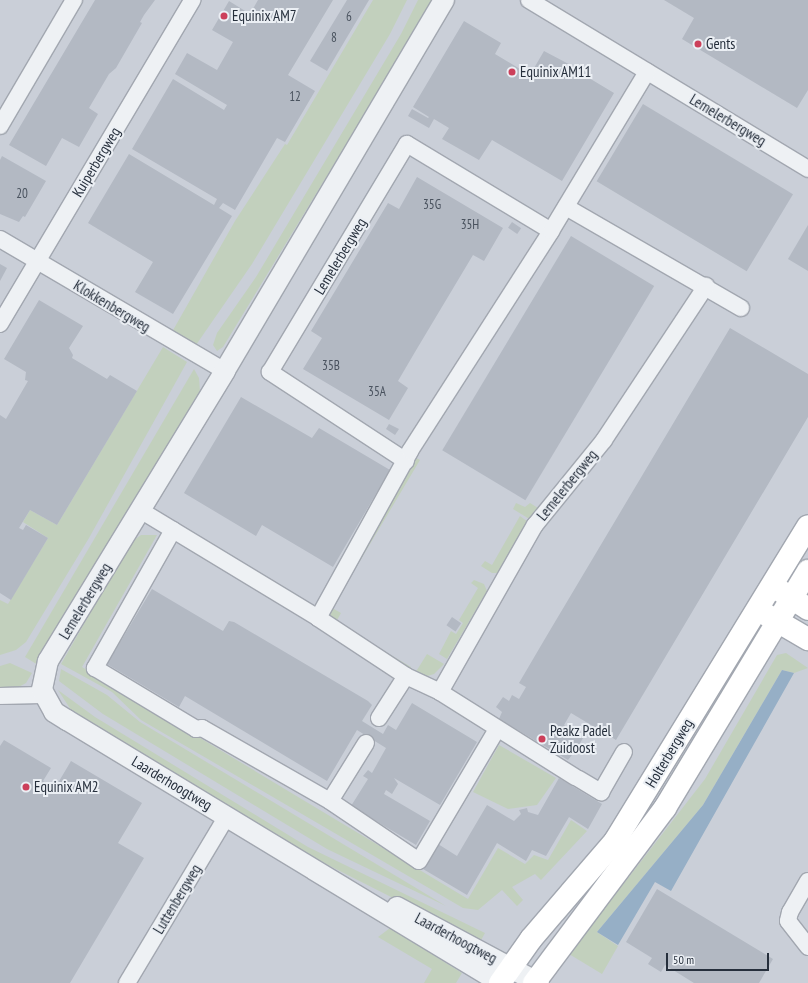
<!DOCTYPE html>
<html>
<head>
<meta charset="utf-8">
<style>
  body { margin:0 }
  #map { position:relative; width:808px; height:983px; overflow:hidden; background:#dce0e6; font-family:"PT Sans Narrow",sans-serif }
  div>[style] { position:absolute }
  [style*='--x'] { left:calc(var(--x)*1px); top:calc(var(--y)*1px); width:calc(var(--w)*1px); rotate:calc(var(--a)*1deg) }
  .built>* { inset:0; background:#cacfd8; transform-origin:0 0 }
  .green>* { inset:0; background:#c2d0bd }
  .water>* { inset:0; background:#96afc6 }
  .building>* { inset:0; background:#b3b9c3; transform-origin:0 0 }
  .roads { filter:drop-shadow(1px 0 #a2a7b0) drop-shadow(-1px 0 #a2a7b0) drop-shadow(0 1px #a2a7b0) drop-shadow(0 -1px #a2a7b0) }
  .minor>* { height:16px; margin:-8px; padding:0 8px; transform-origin:8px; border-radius:8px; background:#eef1f4 }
  .tertiary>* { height:20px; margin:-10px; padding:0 10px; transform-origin:10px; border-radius:10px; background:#eef1f4 }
  .secondary>* { height:22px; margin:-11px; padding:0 11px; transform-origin:11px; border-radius:11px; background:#fff }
  .dots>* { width:11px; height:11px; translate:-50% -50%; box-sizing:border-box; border:2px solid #ebeff4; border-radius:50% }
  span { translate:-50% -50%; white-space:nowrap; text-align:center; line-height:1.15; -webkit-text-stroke:4px #ebeff4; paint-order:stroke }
  .number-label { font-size:13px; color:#49525e }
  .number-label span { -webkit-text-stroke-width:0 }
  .poi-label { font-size:15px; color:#262f3c }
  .left { translate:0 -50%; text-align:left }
  .street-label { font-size:15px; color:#262f3c }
  .scale { position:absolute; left:666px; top:953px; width:103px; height:18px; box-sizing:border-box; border:2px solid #262f3c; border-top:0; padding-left:5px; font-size:12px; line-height:14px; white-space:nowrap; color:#262f3c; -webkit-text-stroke:3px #ebeff4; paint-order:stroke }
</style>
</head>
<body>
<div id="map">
  <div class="built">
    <div style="left:0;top:0;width:808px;height:983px"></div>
  </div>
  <div class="green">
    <div style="clip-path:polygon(373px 0,407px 0,390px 34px,252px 264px,196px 345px,172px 332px,235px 221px,285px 144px,287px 145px)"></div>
    <div style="clip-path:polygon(418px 0,432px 0,432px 3px,223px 347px,217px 351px,213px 345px,217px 333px,256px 277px,401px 34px)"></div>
    <div style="clip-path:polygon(163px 347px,187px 362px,89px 538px,26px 642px,16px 650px,0 655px,0 600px,8px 604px,48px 538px,23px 522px,30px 510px,57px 525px)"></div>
    <div style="clip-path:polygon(194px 369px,199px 378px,200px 392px,38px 665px,25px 657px)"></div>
    <div style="clip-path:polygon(413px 456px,420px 460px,332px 608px,341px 613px,336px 622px,411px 667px,409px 670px,344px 631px,326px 618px,325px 613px,411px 467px)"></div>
    <div style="clip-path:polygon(516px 503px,525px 507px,530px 503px,538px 508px,531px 520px,513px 509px)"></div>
    <div style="clip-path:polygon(520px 516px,528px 522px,498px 573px,492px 573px,481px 566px,485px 561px,492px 565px)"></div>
    <div style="clip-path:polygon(141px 535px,157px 535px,82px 667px,468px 899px,498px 848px,525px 864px,534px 855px,548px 860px,571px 820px,587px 831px,541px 880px,535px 874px,512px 887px,523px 900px,517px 906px,502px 890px,478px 910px,463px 908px,141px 720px,112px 692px,61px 664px,131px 542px)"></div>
    <div style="clip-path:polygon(474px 580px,484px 584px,487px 591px,447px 659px,439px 654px,451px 631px,456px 634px,463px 623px,459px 620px,478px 588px,471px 583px)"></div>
    <div style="clip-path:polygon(786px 653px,808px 668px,794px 673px,782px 670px,703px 805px,597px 932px,618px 946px,602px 974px,569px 954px,705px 779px,777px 655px)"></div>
    <div style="clip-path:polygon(427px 654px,444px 664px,434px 674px,424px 677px,413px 672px,417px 670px)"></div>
    <div style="clip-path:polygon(10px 663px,32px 673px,26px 683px,15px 689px,0 689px,0 666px)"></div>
    <div style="clip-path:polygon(61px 669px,107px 695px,140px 722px,446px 906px,327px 849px,103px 714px,59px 681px)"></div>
    <div style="clip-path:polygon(58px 690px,95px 717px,308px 847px,485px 933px,480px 942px,322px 862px,73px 713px)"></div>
    <div style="clip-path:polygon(499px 745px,556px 778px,537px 805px,508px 809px,473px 792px)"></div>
    <div style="clip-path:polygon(390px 928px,462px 973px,456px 983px,424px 983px,432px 969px,378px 937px)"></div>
  </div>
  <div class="water">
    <div style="clip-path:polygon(782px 670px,794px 673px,671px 891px,655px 882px,618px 945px,597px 932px,703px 805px)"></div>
  </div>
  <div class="building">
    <div style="clip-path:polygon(95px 0,155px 0,144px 15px,140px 22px,142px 23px,116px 68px,109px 74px,89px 108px,98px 114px,79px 147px,62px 138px,46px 166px,9px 145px)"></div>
    <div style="clip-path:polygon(258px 0,333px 0,288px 75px,315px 91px,285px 142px,277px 138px,235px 210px,223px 203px,219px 208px,232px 216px,173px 314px,135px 292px,153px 262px,88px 223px,129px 154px,214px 205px,217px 199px,132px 149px,173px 79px,224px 110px,227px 105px,175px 74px,187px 53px,217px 70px,233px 42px,212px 30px,229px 1px,250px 14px)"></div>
    <div style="clip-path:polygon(347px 0,369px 0,327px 71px,310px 61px)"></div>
    <div style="clip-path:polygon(664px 0,808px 0,808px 90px,797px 108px,682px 39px,694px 18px)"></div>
    <div style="clip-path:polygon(464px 21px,501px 43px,495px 54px,530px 75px,544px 51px,580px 70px,579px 72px,614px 93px,562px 181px,492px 140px,479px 160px,442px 139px,449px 128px,434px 119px,429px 128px,408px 116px,412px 109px,428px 118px,429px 117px,413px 107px)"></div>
    <div style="left:643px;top:104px;width:175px;height:90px;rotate:31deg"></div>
    <div style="clip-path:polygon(2px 156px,46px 181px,25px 217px,23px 216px,19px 222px,0 214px,0 160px)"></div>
    <div style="clip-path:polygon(417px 177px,503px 228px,484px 261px,473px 255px,415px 352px,398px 381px,408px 388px,389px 420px,303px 369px,322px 338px,311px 331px,388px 203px,399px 209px)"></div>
    <div style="left:512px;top:222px;width:11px;height:7px;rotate:34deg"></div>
    <div style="clip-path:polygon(808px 225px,808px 271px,788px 259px)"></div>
    <div style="left:571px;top:236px;width:97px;height:250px;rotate:31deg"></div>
    <div style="clip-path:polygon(0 264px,7px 268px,0 281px)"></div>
    <div style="clip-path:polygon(39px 300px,83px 326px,69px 348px,73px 355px,72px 358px,107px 379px,110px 375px,137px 391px,57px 525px,30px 510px,19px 528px,23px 530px,26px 525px,48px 538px,11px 600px,0 593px,0 415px,6px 419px,28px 381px,25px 380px,26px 372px,4px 359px)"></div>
    <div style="clip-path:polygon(730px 328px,808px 374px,808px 417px,616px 740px,571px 713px,564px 725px,583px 738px,578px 747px,581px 749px,580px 752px,575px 751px,568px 760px,499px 719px,502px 712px,496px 707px,503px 697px,509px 701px,512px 695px,519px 699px,526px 687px,519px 683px,546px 637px)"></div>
    <div style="clip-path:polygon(241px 397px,312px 438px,319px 428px,390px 470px,333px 567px,262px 525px,256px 536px,184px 493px)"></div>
    <div style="clip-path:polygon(389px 424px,399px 429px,395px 435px,386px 429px)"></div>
    <div style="clip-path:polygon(152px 589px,223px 631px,229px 621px,234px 622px,368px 701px,372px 705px,362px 721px,383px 734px,388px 725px,396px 730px,412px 703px,477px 742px,440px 805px,394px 778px,398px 784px,392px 794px,386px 790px,384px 794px,430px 821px,416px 845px,351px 806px,368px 779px,363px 776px,368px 770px,372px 773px,386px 748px,357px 730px,327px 781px,185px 696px,179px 707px,107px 664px)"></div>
    <div style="left:452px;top:617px;width:11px;height:10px;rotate:34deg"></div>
    <div style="clip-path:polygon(4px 740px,51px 768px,43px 781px,55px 788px,71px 761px,142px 803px,118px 843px,144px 858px,70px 983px,0 983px,0 746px)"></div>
    <div style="clip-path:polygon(559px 778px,602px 804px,588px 829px,569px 817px,546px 856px,532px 850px,526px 861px,497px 843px,467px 895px,423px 869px,438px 844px,457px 856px,487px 805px,514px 821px,521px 814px,519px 810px,527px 808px,528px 812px,538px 815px)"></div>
    <div style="clip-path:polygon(657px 889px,773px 959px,759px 983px,694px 983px,665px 965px,661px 972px,648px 964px,652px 958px,626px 942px)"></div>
  </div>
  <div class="roads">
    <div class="minor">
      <div style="--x:529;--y:0;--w:326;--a:31.2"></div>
      <div style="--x:0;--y:126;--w:146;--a:-59.6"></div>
      <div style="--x:566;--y:207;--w:202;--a:30"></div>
      <div style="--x:0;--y:239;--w:261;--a:30.4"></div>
      <div style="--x:0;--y:324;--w:377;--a:-59.3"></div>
      <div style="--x:406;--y:461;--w:163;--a:-146.8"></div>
      <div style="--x:270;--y:372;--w:266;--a:-59"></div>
      <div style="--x:407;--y:144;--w:168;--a:31.1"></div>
      <div style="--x:140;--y:510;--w:208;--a:31.2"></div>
      <div style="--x:318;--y:618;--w:105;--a:33.4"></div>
      <div style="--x:406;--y:676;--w:38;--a:25"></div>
      <div style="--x:440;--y:692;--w:160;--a:32.2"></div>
      <div style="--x:173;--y:530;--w:159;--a:119.5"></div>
      <div style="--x:95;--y:668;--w:118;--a:31.1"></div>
      <div style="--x:196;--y:729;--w:6;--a:-9"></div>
      <div style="--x:202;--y:728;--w:147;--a:29.7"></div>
      <div style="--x:318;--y:618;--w:191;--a:-61.1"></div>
      <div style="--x:410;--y:451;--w:261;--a:-57.3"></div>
      <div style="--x:551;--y:231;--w:186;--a:-58.9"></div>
      <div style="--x:440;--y:692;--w:192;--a:-60.4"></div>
      <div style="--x:535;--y:525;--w:109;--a:-50.9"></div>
      <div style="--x:604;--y:440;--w:185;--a:-56.5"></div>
      <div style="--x:0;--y:696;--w:44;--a:-1.3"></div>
      <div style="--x:379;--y:718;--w:50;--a:-57.3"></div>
      <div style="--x:366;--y:743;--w:68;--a:121.8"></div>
      <div style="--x:330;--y:801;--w:107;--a:34"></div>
      <div style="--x:419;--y:861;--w:153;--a:-59.4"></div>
      <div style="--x:579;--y:779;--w:26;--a:31"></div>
      <div style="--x:601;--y:792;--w:46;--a:-60.1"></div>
      <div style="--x:808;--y:881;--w:36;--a:120"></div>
      <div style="--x:790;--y:912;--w:9;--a:103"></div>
      <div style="--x:788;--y:921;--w:33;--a:52"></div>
      <div style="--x:127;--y:983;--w:195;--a:-59.1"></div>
    </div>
    <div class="tertiary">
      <div style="--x:444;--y:0;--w:431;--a:120.6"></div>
      <div style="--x:225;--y:371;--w:340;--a:121.4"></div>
      <div style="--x:48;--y:661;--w:30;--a:102"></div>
      <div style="--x:42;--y:690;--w:25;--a:61"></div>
      <div style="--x:54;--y:712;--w:15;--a:32"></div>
      <div style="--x:67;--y:720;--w:507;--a:31.22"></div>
      <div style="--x:397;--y:907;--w:161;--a:28.2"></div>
    </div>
    <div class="secondary">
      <div style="--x:779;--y:590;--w:35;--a:33"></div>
      <div style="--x:765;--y:614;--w:50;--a:30.2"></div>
      <div style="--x:500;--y:983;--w:54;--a:-54.8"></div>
      <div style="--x:531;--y:939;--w:129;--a:-49.4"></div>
      <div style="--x:615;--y:841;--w:369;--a:-58.5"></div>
      <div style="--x:534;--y:983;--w:219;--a:-53.2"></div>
      <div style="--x:665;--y:808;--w:277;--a:-58.9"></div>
    </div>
  </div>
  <div class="dots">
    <div style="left:224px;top:16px;background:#cc3f5a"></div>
    <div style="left:698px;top:44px;background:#cc3f5a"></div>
    <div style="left:512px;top:72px;background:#cc3f5a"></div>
    <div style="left:542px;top:739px;background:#cc3f5a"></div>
    <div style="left:26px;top:787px;background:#cc3f5a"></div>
  </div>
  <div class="number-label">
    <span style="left:349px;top:17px">6</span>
    <span style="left:334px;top:38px">8</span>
    <span style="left:295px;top:97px">12</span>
    <span style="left:22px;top:194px">20</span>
    <span style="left:432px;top:205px">35G</span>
    <span style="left:470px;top:225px">35H</span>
    <span style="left:331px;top:366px">35B</span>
    <span style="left:377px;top:392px">35A</span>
  </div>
  <div class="poi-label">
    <span class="left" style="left:232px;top:16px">Equinix AM7</span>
    <span class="left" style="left:706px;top:44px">Gents</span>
    <span class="left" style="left:520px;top:72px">Equinix AM11</span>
    <span class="left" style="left:550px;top:739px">Peakz Padel<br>Zuidoost</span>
    <span class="left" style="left:34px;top:787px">Equinix AM2</span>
  </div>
  <div class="street-label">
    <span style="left:728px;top:120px;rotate:31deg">Lemelerbergweg</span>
    <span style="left:96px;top:162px;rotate:-59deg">Kuiperbergweg</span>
    <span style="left:340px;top:256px;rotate:-59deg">Lemelerbergweg</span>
    <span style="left:112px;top:306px;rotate:31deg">Klokkenbergweg</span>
    <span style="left:567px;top:485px;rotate:-51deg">Lemelerbergweg</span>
    <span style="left:85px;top:601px;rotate:-59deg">Lemelerbergweg</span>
    <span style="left:669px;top:753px;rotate:-59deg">Holterbergweg</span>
    <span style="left:172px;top:783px;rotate:31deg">Laarderhoogtweg</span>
    <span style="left:177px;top:899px;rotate:-59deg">Luttenbergweg</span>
    <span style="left:456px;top:938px;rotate:28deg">Laarderhoogtweg</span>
  </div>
  <div class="scale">50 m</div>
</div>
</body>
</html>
